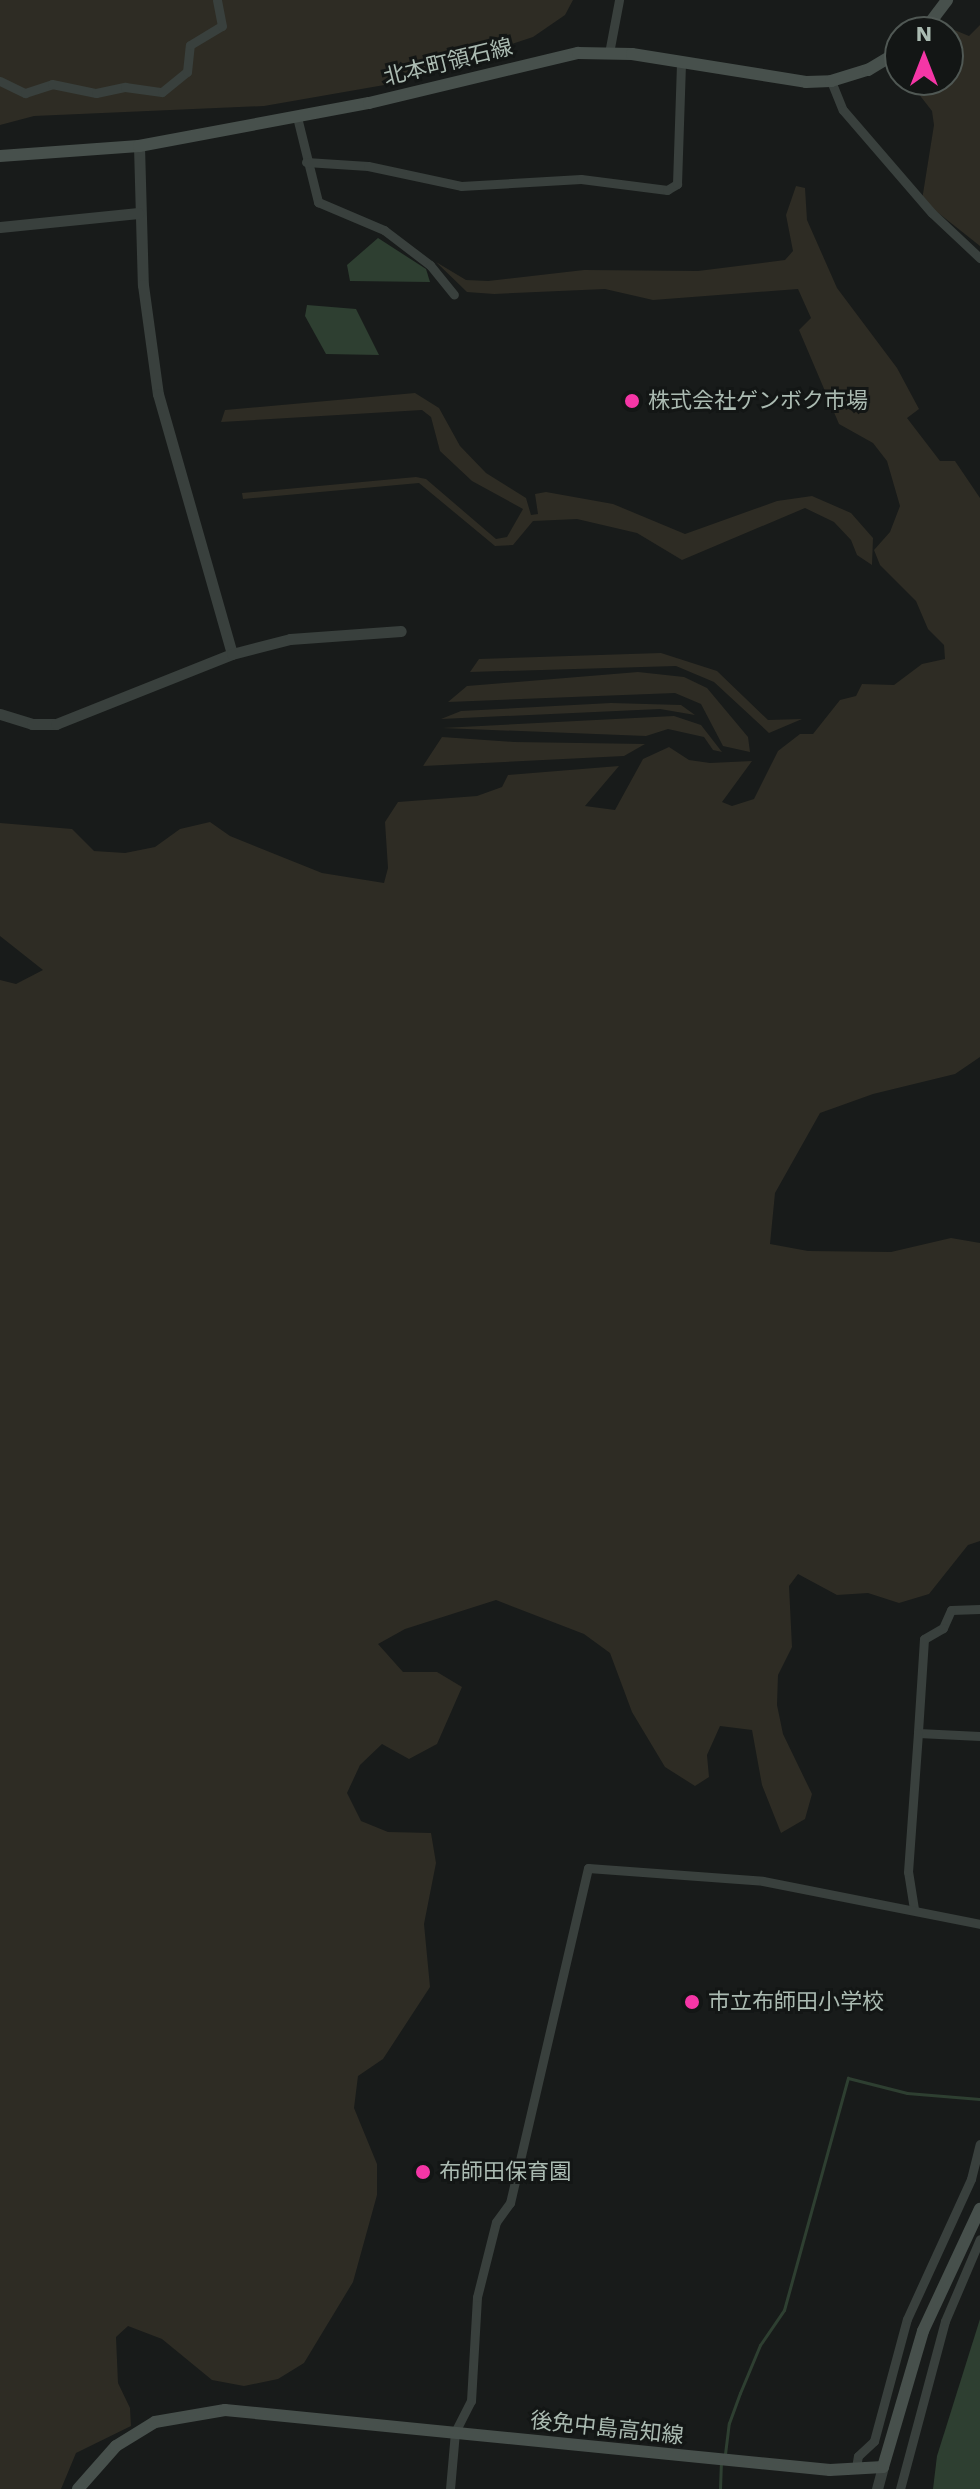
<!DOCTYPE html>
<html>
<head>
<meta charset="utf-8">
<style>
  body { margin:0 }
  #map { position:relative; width:980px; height:2489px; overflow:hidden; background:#181b1a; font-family:"Work Sans","Noto Sans JP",sans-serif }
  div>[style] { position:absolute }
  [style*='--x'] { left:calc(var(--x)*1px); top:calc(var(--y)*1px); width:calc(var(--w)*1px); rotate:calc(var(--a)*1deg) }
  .green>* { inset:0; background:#2e2c24 }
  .water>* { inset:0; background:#2e3f31 }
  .stream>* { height:3px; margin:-1.5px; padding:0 1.5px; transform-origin:1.5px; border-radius:1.5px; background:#2e3f31 }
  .minor>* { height:9px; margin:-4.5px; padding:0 4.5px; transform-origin:4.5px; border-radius:4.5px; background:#39403d }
  .tertiary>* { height:11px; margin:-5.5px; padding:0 5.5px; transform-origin:5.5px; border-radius:5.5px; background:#39403d }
  .secondary>* { height:12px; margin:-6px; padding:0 6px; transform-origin:6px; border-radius:6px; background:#47504c }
  .dots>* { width:22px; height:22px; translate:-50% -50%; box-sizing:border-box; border:4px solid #131615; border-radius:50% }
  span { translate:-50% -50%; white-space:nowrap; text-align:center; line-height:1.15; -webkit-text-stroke:6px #131615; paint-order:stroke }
  .street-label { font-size:22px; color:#abbbb2 }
  .poi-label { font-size:22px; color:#abbbb2 }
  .left { translate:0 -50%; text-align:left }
  .north { position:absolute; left:884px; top:16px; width:80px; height:80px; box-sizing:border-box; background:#131615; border:2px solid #505854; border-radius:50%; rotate:0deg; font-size:22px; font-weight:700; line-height:32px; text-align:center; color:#abbbb2 }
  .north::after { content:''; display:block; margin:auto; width:28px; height:36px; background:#f536a6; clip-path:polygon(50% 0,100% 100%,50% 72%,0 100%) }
</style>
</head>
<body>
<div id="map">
  <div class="green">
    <div style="clip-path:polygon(0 0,573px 0,565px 15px,533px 37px,390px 84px,264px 106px,34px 116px,0 125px)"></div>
    <div style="clip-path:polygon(940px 24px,969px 36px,980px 25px,980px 246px,922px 200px,934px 125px,932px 111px,918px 93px,918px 80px,948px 80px,948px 32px,934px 32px)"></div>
    <div style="clip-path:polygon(796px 186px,805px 188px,807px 220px,837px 288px,897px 368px,919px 409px,907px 418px,940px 461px,955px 461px,980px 498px,980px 1057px,955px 1074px,873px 1094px,820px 1113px,775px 1193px,770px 1244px,808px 1251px,891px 1252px,951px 1238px,980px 1243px,980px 1541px,968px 1545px,929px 1594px,899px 1603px,868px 1593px,837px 1595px,798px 1574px,789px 1586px,792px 1647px,778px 1675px,777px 1705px,783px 1734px,812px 1794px,805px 1819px,781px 1833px,762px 1785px,752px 1730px,720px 1726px,707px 1755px,709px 1777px,695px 1786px,665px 1767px,632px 1712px,610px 1653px,584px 1634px,496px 1600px,405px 1629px,378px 1644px,403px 1672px,437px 1672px,462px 1687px,437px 1744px,409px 1759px,382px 1744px,360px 1765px,347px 1793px,361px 1821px,388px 1832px,431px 1833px,436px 1863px,424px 1924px,430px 1987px,383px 2059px,358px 2076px,354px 2108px,377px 2164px,377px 2195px,353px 2282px,304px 2363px,278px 2379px,244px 2386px,212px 2380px,162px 2339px,128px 2326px,116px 2337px,118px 2383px,130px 2408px,131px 2426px,76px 2453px,61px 2489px,0 2489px,0 980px,16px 984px,43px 970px,0 936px,0 823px,72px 829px,94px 851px,125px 853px,155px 847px,180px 829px,210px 822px,230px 836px,322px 873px,384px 883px,388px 868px,385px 822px,398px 802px,477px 796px,502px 787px,508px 775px,619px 766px,585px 806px,615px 810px,643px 759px,669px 747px,689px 760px,710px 763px,752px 761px,722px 802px,732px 806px,754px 799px,778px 751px,800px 734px,813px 734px,840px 700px,856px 696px,862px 684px,894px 685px,922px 664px,945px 659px,944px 645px,928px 629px,916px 601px,880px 565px,874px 550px,890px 532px,900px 506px,887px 461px,873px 443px,839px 424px,799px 330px,811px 318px,798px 289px,653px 300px,605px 289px,494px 294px,467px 292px,436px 262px,466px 280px,488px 281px,584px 270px,698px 271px,785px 260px,793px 251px,786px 215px)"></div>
    <div style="clip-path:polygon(415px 393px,439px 408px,460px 446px,486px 473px,526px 498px,531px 515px,538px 514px,535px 494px,546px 492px,613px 504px,685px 534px,777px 501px,812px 496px,851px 513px,873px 538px,872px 565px,857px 555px,851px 540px,834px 522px,805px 508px,682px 560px,637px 533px,577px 519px,533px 521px,513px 545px,495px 546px,419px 483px,243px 499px,242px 493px,416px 477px,426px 479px,496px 539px,507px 537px,523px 509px,472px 481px,440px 451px,431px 417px,422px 410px,221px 422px,225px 410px)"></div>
    <div style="clip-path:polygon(661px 653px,717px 671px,768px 720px,802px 719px,769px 733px,714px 682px,676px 666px,470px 672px,479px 659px)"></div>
    <div style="clip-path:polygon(638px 672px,684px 677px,707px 688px,748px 737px,750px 752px,723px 746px,701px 704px,675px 693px,448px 702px,467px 686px)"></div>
    <div style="clip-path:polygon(611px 703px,681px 705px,695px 715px,660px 709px,441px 719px,461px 711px)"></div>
    <div style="clip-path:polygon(674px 716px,701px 725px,722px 752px,713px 750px,704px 737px,668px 729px,646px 736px,442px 728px)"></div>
    <div style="clip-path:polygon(442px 737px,514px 742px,645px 744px,624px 756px,423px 766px)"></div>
  </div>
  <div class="water">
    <div style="clip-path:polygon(378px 238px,426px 269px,430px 282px,350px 281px,347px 265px)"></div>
    <div style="clip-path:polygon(307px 305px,356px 309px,379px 355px,326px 354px,305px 316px)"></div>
    <div style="clip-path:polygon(980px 2319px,980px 2489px,933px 2489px,937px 2456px)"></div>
  </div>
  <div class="stream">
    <div style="--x:725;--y:2454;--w:31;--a:-83"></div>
    <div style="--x:729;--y:2423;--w:32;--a:-70"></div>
    <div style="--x:740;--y:2393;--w:52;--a:-67.4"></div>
    <div style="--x:760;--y:2345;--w:42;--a:-55.6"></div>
    <div style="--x:784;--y:2310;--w:241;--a:-74.6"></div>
    <div style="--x:848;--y:2078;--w:61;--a:14.3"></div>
    <div style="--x:907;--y:2093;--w:73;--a:4.7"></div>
    <div style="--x:720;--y:2489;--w:24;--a:-88"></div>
  </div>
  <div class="minor">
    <div style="--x:609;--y:53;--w:54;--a:-79.3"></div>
    <div style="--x:0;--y:81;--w:28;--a:26"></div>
    <div style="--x:25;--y:93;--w:28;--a:-18"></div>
    <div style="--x:52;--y:84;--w:45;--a:11.6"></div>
    <div style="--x:96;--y:93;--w:30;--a:-12"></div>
    <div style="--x:125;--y:87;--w:37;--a:8"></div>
    <div style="--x:162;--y:92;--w:32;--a:-39"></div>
    <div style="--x:187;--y:72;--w:27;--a:-84"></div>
    <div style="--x:190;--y:45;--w:37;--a:-31"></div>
    <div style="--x:222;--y:26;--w:26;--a:-101"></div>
    <div style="--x:831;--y:81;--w:31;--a:68"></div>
    <div style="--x:843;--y:110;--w:136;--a:49.2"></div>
    <div style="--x:932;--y:213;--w:66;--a:43.2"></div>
    <div style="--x:297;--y:117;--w:88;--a:76.1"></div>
    <div style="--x:318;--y:202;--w:72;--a:23"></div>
    <div style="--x:384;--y:230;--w:58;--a:37.3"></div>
    <div style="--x:430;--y:265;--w:38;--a:51"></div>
    <div style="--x:306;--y:162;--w:62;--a:3.7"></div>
    <div style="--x:368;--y:166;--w:95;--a:12.1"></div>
    <div style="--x:461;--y:186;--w:120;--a:-3.3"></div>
    <div style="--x:581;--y:179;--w:87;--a:7.3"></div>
    <div style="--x:667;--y:190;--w:12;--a:-31"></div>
    <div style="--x:677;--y:184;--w:122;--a:-88.1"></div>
    <div style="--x:980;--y:1609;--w:29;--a:178"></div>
    <div style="--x:951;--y:1610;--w:20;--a:114"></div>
    <div style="--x:943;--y:1628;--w:22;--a:150"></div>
    <div style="--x:924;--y:1639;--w:94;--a:93.7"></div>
    <div style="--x:918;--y:1733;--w:62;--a:2.8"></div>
    <div style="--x:914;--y:1909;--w:37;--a:-99"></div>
    <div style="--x:908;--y:1872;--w:139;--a:-85.9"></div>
    <div style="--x:856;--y:2468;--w:12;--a:-81"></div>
    <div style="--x:858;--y:2456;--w:22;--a:-43"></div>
    <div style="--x:874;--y:2441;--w:126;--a:-74.9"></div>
    <div style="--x:907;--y:2319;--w:154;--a:-65.4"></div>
    <div style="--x:971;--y:2179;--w:36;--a:-76"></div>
    <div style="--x:450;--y:2489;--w:57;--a:-85"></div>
    <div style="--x:455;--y:2432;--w:35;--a:-63"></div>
    <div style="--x:471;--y:2401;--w:104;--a:-86.7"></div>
    <div style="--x:477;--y:2297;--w:77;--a:-75.8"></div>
    <div style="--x:496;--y:2222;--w:24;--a:-54"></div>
    <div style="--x:510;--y:2203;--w:344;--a:-76.9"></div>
    <div style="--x:588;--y:1868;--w:175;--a:4.2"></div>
    <div style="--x:763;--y:1881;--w:221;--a:11.2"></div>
    <div style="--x:900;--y:2489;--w:174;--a:-75"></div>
    <div style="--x:945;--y:2321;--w:89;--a:-66.9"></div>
  </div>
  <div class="tertiary">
    <div style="--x:139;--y:146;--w:139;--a:88.4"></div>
    <div style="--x:143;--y:285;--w:110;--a:82.2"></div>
    <div style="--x:158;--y:394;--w:270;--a:74.1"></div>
    <div style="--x:0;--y:227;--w:139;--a:-5.8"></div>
    <div style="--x:0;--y:714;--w:34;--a:17"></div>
    <div style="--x:32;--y:724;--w:24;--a:0"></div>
    <div style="--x:56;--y:724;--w:189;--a:-21.7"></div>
    <div style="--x:232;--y:654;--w:60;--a:-14.5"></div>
    <div style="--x:290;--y:639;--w:111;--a:-4.1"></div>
    <div style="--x:877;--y:2489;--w:23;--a:-75"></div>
  </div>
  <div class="secondary">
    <div style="--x:923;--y:32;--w:40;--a:-53"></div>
    <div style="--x:0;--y:156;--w:139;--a:-4.1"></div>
    <div style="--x:139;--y:146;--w:234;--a:-10.6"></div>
    <div style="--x:369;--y:103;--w:215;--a:-13.5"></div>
    <div style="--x:578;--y:53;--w:54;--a:1.1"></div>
    <div style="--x:632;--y:54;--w:176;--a:9.1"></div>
    <div style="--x:806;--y:82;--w:25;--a:-2"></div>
    <div style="--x:831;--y:81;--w:39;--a:-17"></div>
    <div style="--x:868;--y:70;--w:37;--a:-31"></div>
    <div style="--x:78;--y:2489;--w:57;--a:-48.5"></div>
    <div style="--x:116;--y:2446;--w:46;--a:-31.6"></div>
    <div style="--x:155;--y:2422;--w:71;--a:-9.7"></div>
    <div style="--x:225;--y:2410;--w:608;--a:5.66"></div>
    <div style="--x:830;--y:2470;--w:53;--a:-3.2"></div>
    <div style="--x:883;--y:2467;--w:142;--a:-73.6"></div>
    <div style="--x:923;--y:2331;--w:135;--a:-65"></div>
  </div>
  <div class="dots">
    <div style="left:632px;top:401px;background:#f536a6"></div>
    <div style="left:692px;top:2002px;background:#f536a6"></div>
    <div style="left:423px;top:2172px;background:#f536a6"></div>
  </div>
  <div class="street-label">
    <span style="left:448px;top:62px;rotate:-14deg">北本町領石線</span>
    <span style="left:607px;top:2428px;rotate:6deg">後免中島高知線</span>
  </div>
  <div class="poi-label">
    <span class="left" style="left:648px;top:401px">株式会社ゲンボク市場</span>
    <span class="left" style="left:708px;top:2002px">市立布師田小学校</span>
    <span class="left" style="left:439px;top:2172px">布師田保育園</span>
  </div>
  <div class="north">N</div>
</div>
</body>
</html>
